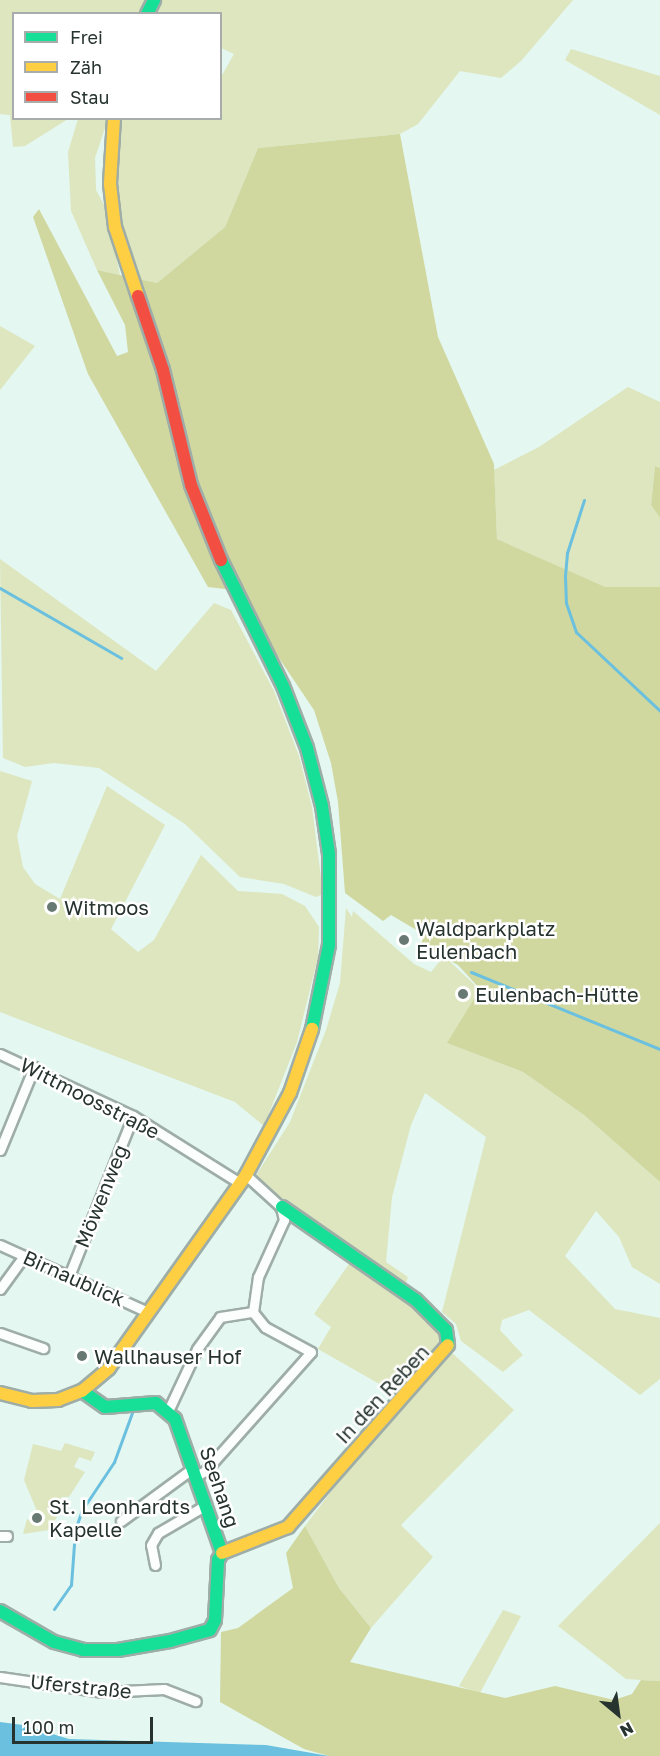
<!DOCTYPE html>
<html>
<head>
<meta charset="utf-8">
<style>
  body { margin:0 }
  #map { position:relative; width:660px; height:1756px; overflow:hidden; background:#e4f7f0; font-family:"Golos Text",sans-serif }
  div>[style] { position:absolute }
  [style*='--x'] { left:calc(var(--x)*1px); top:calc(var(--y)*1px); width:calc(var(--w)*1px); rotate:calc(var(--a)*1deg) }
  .green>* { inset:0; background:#dde6be }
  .forest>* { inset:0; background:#d0d8a0 }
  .water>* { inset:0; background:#6ac0de }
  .stream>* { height:3px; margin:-1.5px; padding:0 1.5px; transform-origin:1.5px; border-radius:1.5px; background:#6ac0de }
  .roads { filter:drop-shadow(2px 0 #9eada7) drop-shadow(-2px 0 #9eada7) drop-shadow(0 2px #9eada7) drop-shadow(0 -2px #9eada7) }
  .street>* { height:9px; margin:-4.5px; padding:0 4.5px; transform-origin:4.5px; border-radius:4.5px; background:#fbfefd }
  .fast>* { height:12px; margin:-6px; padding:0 6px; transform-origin:6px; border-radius:6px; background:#16e098 }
  .slow>* { height:12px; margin:-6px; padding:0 6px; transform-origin:6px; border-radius:6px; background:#ffcf43 }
  .jam>* { height:12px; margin:-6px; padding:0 6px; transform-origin:6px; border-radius:6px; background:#f24e42 }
  .dots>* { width:16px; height:16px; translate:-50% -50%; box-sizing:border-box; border:3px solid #fff; border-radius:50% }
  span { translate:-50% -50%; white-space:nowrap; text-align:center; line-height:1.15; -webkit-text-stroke:5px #fff; paint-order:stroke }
  .poi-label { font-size:20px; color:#26332e }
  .left { translate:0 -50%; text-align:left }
  .street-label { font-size:20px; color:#26332e }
  .legend { position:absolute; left:12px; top:12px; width:210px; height:108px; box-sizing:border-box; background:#fff; border:2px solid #a8adab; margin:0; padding:8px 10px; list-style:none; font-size:18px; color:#26332e }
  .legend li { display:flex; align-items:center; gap:12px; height:30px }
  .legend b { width:30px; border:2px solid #a8adab }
  .north { position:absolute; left:588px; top:1684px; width:60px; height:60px; -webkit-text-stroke:4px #fff; paint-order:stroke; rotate:151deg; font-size:16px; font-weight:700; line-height:24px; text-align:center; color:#26332e }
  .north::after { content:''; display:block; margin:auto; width:21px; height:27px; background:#26332e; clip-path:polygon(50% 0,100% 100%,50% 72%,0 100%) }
  .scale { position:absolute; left:12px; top:1717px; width:141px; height:27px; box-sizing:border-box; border:3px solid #26332e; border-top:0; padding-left:8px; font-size:18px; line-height:21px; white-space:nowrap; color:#26332e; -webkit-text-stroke:4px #fff; paint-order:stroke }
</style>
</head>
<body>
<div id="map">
  <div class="green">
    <div style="clip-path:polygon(0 0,147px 0,140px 13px,14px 14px,14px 118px,68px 119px,25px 146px,13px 147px,10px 115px,0 114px)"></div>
    <div style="clip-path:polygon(160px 0,573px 0,521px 61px,501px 78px,460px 71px,418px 124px,400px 134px,258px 148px,225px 227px,157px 283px,133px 278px,119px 226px,115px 183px,119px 119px,220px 118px,221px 77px,234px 54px,221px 48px,220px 14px,153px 13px)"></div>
    <div style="clip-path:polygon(571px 49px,660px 76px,660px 115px,565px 60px)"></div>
    <div style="clip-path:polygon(78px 119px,108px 119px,95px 158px,96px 190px,106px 208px,120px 275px,97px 270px,71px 211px,68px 152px)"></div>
    <div style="clip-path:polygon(0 326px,35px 346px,0 390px)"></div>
    <div style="clip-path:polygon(628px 387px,660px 402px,660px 468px,655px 466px,651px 505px,660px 518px,660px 587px,657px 589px,605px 588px,497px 539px,494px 470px,539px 447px)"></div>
    <div style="clip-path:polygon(0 559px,156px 671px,214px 603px,231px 610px,274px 691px,299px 756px,312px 807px,323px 894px,316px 897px,284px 884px,240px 877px,185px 824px,99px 768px,54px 763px,25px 767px,3px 758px)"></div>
    <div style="clip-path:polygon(0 771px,32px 781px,17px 836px,23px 867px,35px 884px,60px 899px,107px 786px,165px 825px,111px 929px,138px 952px,154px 940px,201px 855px,238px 891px,282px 894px,305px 906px,319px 927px,318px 957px,297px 1042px,264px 1126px,235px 1102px,0 1012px)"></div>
    <div style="clip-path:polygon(346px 908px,352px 917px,353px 911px,414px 964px,431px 972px,444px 956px,480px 990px,448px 1043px,523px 1072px,584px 1115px,660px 1182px,660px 1284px,632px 1267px,619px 1237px,596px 1211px,565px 1256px,615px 1309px,660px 1318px,660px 1379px,640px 1395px,529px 1310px,502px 1320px,500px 1330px,523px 1355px,503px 1372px,461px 1341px,456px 1324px,442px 1312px,486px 1137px,425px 1093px,411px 1125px,392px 1197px,386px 1262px,408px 1277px,403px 1292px,371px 1272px,253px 1180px,290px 1122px,326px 1030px,340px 983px)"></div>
    <div style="clip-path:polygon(351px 1261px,401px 1294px,442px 1331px,445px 1347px,397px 1394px,318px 1349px,331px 1327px,314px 1314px)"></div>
    <div style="clip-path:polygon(450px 1351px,514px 1410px,401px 1525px,433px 1557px,371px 1628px,339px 1588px,305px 1526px,380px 1427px)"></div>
    <div style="clip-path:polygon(65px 1443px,95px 1452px,91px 1461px,79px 1457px,74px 1467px,85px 1472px,69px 1497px,62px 1497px,56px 1508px,60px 1512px,49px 1530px,23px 1534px,27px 1519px,38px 1526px,46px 1517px,37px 1511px,24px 1480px,33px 1444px,61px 1451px)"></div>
    <div style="clip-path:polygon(660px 1523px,660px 1681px,626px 1679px,558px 1626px)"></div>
    <div style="clip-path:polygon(503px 1610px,521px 1616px,480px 1693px,459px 1686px)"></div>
  </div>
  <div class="forest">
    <div style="clip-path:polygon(400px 134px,438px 337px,494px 464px,497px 539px,605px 587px,660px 587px,660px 1182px,584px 1115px,523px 1072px,447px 1043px,480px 989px,458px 965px,420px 944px,425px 935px,391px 915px,383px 921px,345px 893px,338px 802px,331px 763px,314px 710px,233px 590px,208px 587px,88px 374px,33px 217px,39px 209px,117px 356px,128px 352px,125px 325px,97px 270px,157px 283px,225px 227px,258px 148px)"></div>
    <div style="clip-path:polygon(655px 466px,660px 468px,660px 518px,651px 505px)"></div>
    <div style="clip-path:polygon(305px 1526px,339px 1588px,371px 1628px,350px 1662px,505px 1698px,555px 1686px,614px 1700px,632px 1694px,641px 1680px,660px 1681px,660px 1756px,329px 1756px,304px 1749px,220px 1702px,221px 1632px,238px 1628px,293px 1588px,286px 1553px)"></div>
  </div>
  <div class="water">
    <div style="clip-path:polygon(0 1722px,23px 1725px,69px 1739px,266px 1745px,329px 1756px,0 1756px)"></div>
  </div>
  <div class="stream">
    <div style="--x:584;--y:500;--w:56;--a:107.8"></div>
    <div style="--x:567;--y:553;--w:23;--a:95"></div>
    <div style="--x:565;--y:576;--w:27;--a:88"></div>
    <div style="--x:566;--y:603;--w:31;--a:71"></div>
    <div style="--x:576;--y:632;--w:115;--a:43.2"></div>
    <div style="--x:0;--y:588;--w:140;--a:30"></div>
    <div style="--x:471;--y:972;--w:204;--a:22.2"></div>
    <div style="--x:54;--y:1609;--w:29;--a:-55"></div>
    <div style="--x:71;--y:1585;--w:55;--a:-85.8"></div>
    <div style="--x:75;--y:1530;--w:21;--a:-71"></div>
    <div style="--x:82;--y:1510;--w:58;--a:-56.3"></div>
    <div style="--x:114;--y:1462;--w:55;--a:-69.9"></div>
  </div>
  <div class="roads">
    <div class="street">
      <div style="--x:0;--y:1054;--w:147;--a:25"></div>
      <div style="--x:133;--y:1116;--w:126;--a:32.1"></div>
      <div style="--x:0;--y:1150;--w:90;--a:-67.7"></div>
      <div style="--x:0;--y:1245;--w:162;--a:24.4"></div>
      <div style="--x:69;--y:1276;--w:172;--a:-68.2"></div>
      <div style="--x:0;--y:1289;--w:41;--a:-54"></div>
      <div style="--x:0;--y:1333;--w:46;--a:19.2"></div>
      <div style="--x:168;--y:1411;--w:68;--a:-64.9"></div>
      <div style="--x:197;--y:1349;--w:39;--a:-54"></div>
      <div style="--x:220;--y:1317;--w:33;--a:-9"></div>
      <div style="--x:253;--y:1312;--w:35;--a:-82"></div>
      <div style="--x:258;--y:1277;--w:63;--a:-65.5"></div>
      <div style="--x:284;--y:1220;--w:13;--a:-103"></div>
      <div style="--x:281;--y:1207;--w:47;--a:-137.6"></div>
      <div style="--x:196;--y:1476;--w:10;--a:-29"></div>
      <div style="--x:205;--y:1471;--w:159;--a:-48.3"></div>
      <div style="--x:311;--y:1352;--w:52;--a:-151.5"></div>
      <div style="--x:265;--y:1327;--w:19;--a:-129"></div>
      <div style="--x:121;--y:1521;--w:89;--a:-36.4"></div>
      <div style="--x:0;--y:1536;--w:7;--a:0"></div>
      <div style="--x:155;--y:1565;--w:20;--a:-101"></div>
      <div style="--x:151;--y:1545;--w:14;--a:-60"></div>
      <div style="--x:158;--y:1533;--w:56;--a:-30.3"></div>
      <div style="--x:0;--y:1677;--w:104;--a:8.3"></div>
      <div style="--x:103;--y:1692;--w:61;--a:-2.8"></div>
      <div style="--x:164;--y:1689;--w:34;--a:21"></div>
    </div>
    <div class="fast">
      <div style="--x:147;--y:14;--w:16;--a:-63"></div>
      <div style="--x:221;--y:560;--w:140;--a:63.8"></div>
      <div style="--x:283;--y:686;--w:66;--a:68.8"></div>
      <div style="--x:307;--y:748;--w:60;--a:75.5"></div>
      <div style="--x:322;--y:806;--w:49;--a:81.7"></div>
      <div style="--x:329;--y:854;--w:91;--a:90"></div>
      <div style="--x:329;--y:945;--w:86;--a:101.4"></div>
      <div style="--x:282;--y:1207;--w:163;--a:34.8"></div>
      <div style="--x:416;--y:1300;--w:42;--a:45"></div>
      <div style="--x:446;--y:1330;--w:15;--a:82"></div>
      <div style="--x:0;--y:1611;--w:62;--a:29.9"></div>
      <div style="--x:54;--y:1642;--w:30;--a:15"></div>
      <div style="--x:83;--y:1650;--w:35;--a:0"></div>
      <div style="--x:118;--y:1650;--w:53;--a:-9.8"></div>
      <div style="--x:170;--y:1641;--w:41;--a:-15.4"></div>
      <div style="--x:210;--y:1630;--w:11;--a:-63"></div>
      <div style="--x:215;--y:1620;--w:60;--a:-87.1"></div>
      <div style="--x:218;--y:1560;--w:8;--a:-60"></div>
      <div style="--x:222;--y:1553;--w:142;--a:-109.3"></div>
      <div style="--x:175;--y:1419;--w:25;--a:-140"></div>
      <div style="--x:156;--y:1403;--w:51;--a:175.5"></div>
      <div style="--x:105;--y:1407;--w:28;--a:-145"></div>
    </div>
    <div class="slow">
      <div style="--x:114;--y:118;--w:66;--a:93.5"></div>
      <div style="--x:110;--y:184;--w:43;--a:83.4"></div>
      <div style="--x:115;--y:227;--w:73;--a:71.6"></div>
      <div style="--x:0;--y:1393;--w:33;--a:14"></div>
      <div style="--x:32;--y:1401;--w:26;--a:-2"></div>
      <div style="--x:58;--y:1400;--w:26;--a:-21"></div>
      <div style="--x:82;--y:1391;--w:35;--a:-40"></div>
      <div style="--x:109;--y:1368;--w:237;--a:-54.6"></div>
      <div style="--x:246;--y:1175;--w:93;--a:-61.8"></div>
      <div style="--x:290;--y:1093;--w:68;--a:-71"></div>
      <div style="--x:222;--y:1553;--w:71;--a:-21.5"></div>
      <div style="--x:288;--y:1527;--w:242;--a:-48.7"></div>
    </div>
    <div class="jam">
      <div style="--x:138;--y:296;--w:78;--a:71.3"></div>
      <div style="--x:163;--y:370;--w:118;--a:76.3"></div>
      <div style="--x:191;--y:485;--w:81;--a:68.2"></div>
    </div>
  </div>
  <div class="dots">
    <div style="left:52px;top:907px;background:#687872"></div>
    <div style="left:404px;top:940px;background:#687872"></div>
    <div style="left:463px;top:994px;background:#687872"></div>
    <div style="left:82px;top:1356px;background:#687872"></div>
    <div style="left:37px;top:1518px;background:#687872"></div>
  </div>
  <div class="poi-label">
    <span class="left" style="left:64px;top:907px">Witmoos</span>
    <span class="left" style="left:416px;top:940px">Waldparkplatz<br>Eulenbach</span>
    <span class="left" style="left:475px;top:994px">Eulenbach-Hütte</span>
    <span class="left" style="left:94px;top:1356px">Wallhauser Hof</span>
    <span class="left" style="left:49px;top:1518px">St. Leonhardts<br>Kapelle</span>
  </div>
  <div class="street-label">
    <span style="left:90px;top:1098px;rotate:27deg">Wittmoosstraße</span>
    <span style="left:101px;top:1196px;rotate:-68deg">Möwenweg</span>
    <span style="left:74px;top:1278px;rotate:24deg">Birnaublick</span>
    <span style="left:382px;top:1394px;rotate:-47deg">In den Reben</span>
    <span style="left:220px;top:1487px;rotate:71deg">Seehang</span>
    <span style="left:81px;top:1686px;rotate:6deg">Uferstraße</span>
  </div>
  <ul class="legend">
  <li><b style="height:8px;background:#16e098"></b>Frei</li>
  <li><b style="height:8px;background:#ffcf43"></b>Zäh</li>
  <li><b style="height:8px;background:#f24e42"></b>Stau</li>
  </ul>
  <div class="north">N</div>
  <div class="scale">100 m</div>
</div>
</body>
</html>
